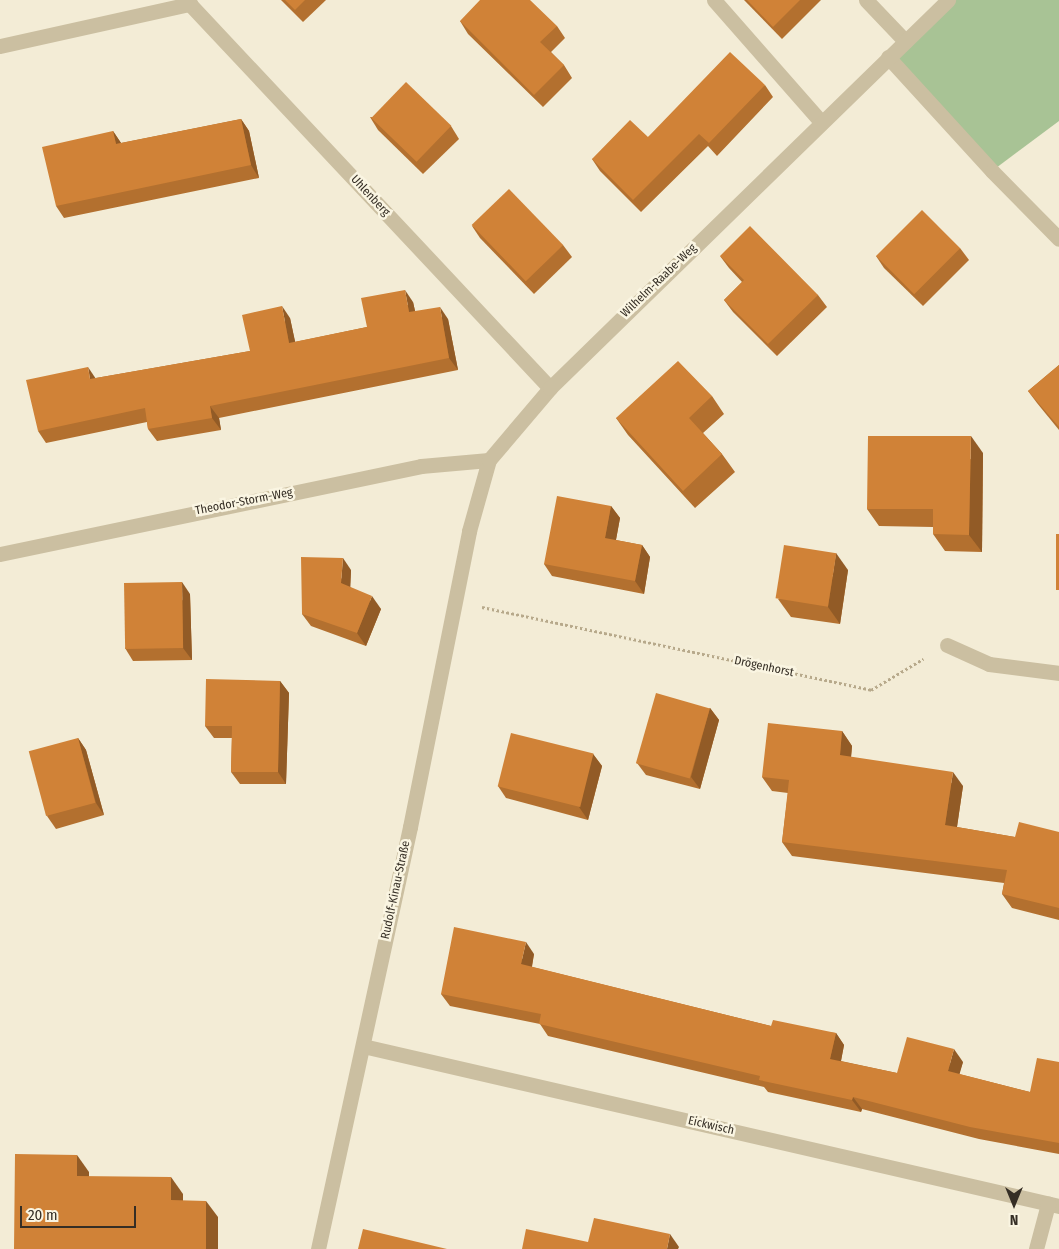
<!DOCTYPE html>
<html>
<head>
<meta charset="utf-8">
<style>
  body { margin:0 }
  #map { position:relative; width:1059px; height:1249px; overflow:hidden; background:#f3ecd6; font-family:"Fira Sans Condensed",sans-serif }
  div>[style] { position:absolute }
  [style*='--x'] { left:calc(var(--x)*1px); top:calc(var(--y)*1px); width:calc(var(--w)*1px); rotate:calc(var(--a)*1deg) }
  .green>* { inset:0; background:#a8c395 }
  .path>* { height:3px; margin-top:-1.5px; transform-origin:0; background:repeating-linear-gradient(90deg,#b7a98b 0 2.5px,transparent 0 5px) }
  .minor>* { height:15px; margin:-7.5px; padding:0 7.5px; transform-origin:7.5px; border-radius:7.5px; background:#cbbfa1 }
  .wall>* { inset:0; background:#b3702f }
  .shaded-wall>* { inset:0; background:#925b26 }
  .building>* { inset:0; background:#d08237; transform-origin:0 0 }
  span { translate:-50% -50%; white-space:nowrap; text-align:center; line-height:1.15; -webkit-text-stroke:5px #faf5e2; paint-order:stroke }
  .street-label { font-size:12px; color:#352e25 }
  .north { position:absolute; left:989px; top:1179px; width:50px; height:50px; -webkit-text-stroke:4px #faf5e2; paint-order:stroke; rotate:180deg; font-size:14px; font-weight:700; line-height:20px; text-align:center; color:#352e25 }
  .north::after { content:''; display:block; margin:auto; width:18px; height:22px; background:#352e25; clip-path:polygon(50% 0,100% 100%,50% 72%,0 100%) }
  .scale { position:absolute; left:20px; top:1206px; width:116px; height:22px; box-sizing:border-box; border:2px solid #352e25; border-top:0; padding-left:6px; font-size:15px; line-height:18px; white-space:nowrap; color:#352e25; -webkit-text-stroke:4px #faf5e2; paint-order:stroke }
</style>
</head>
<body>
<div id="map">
  <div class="green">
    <div style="clip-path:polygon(948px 0,1059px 0,1059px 121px,992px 171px,888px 57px)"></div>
  </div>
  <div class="path">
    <div style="--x:482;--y:607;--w:398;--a:12"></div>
    <div style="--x:871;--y:690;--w:61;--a:-30.8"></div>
  </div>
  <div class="minor">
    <div style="--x:186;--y:0;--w:532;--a:46.83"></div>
    <div style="--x:714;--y:0;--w:162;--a:48.7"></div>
    <div style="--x:866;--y:0;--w:57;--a:46.4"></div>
    <div style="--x:0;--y:46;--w:195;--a:-12.5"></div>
    <div style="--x:888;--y:57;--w:154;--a:47.6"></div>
    <div style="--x:992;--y:171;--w:95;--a:45.4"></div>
    <div style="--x:0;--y:554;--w:430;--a:-11.8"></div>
    <div style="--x:421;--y:466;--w:68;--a:-5"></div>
    <div style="--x:947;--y:645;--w:46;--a:24.3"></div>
    <div style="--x:989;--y:664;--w:71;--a:7.3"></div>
    <div style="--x:363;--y:1046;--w:714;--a:12.95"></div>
    <div style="--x:318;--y:1249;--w:432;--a:-77.7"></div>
    <div style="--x:410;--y:827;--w:302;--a:-78.7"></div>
    <div style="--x:469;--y:531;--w:74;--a:-74.3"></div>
    <div style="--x:489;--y:460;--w:94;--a:-49.7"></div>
    <div style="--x:550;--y:388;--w:556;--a:-44.27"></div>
    <div style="--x:1036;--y:1249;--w:47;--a:-75.1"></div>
  </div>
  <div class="wall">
    <div style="clip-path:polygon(281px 0,326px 0,303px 22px)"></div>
    <div style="clip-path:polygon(744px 0,821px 0,782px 39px)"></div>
    <div style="clip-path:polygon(460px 21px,557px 26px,565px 38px,551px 52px,564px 65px,572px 78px,543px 107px,468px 34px)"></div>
    <div style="clip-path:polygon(765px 85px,773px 97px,717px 156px,708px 146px,641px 212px,600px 171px,592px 159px,648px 137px)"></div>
    <div style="clip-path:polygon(370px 117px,451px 126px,459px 139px,423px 174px,378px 130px)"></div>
    <div style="clip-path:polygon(241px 119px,249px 131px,259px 178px,64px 218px,56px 206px,113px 131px,121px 143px)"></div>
    <div style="clip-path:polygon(472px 226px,563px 245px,572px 257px,534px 294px,480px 238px)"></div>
    <div style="clip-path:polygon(960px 248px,969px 260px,923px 306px,884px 268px,876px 256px)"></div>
    <div style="clip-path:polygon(720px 256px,818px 295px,827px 307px,777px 356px,733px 312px,724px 300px,742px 282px,729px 268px)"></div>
    <div style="clip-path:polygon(413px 302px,415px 311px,448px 319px,458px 370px,219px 418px,221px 430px,157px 441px,148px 429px,147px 422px,46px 443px,38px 431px,96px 378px,250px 351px,290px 318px,295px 342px,367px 327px)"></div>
    <div style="clip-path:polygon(1059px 365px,1059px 430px,1037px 403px,1028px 391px)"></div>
    <div style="clip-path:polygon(712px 396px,724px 414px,703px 433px,722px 454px,735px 472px,695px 508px,628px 435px,616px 418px)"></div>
    <div style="clip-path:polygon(983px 453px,982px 552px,945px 551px,933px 534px,933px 527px,879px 526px,867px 509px)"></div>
    <div style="clip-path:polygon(611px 506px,620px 518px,616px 540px,642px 545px,650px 557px,644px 594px,552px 576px,544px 564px)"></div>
    <div style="clip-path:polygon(351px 570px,350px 587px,381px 609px,366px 646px,311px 626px,302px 614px)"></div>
    <div style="clip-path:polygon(848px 570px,840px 624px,791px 617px,778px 599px)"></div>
    <div style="clip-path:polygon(190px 594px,192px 660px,133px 661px,125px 648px)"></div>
    <div style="clip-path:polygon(280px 681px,289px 693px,286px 784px,240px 784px,231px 772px,232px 738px,214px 738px,205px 726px)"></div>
    <div style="clip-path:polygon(710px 708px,719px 720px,700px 789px,646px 775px,637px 763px)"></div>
    <div style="clip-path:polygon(842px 731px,852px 746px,851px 757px,963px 786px,957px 827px,1015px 837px,1059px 832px,1059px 920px,1012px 908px,1002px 894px,1004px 883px,792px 856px,782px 842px,788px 793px,772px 791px,762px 777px)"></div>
    <div style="clip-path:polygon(78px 738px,86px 750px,104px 815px,56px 829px,47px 816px)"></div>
    <div style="clip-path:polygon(593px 754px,602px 766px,588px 820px,506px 798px,498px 786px)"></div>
    <div style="clip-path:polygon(534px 954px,532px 967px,771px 1026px,836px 1033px,844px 1045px,841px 1061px,897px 1073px,963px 1062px,959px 1074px,1030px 1092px,1059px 1062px,1059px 1154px,979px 1139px,862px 1109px,861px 1112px,768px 1092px,764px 1087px,548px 1036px,540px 1024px,450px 1006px,441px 994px)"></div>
  </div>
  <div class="shaded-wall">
    <div style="clip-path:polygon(241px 119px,249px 131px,259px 178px,251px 165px)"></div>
    <div style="clip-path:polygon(113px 131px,121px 143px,116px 144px)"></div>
    <div style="clip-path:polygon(405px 290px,413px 302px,418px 324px,409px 312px)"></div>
    <div style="clip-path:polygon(282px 306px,290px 318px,298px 355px,289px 343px)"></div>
    <div style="clip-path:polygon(440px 307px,448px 319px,458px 370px,449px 358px)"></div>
    <div style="clip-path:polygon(88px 367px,96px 379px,90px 379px)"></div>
    <div style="clip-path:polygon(210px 406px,219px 418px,221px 430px,212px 418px)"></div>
    <div style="clip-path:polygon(971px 436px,983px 453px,982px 552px,969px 535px)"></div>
    <div style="clip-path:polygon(611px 506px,620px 518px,614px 550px,605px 538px)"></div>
    <div style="clip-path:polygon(642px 545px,650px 557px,644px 594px,635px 581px)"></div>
    <div style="clip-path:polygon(836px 553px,848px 570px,840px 624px,828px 607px)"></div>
    <div style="clip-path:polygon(343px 558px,351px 570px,350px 596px,341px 583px)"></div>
    <div style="clip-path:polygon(182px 582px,190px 594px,192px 660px,183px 648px)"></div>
    <div style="clip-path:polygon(372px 596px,381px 609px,366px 646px,357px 633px)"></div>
    <div style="clip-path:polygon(280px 681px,289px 693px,286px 784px,278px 772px)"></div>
    <div style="clip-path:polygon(710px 708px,719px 720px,700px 789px,691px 777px)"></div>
    <div style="clip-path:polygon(842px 731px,852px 746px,850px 769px,840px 755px)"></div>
    <div style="clip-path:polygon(78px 738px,86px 750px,104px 815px,96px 803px)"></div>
    <div style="clip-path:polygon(593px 754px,602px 766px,588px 820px,579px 807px)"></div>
    <div style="clip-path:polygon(953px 772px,963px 786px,955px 840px,945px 825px)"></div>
    <div style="clip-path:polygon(526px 942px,534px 954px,530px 976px,521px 964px)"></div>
    <div style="clip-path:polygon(836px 1033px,844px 1045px,839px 1071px,830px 1059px)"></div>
    <div style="clip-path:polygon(954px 1049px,963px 1062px,957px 1083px,948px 1071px)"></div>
    <div style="clip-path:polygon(853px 1097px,862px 1109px,861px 1112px,852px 1100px)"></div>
    <div style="clip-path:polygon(77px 1155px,89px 1172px,89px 1193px,77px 1176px)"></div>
    <div style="clip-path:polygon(171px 1177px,183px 1194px,183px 1217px,171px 1200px)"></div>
    <div style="clip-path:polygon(206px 1201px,218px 1217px,218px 1249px,206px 1249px)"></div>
    <div style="clip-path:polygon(670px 1234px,679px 1247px,678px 1249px,667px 1249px)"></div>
  </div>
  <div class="building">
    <div style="clip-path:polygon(285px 0,305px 0,295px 10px)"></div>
    <div style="clip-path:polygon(480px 0,530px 0,557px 26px,540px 42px,564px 65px,534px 95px,460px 21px)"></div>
    <div style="clip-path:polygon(747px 0,800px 0,773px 27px)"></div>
    <div style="clip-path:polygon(730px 52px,765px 85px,709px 143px,699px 134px,633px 200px,592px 159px,630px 120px,648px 137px)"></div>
    <div style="left:406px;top:82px;width:63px;height:50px;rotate:44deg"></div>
    <div style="clip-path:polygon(241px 119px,251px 165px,56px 206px,42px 147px,113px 131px,116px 144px)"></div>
    <div style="left:509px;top:189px;width:78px;height:52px;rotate:46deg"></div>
    <div style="left:922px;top:210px;width:54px;height:65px;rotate:45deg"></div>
    <div style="clip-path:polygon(750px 226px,818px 295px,768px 344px,724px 300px,744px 280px,720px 256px)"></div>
    <div style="clip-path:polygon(405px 290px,409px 312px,440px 307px,449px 358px,210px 406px,212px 418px,148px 429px,145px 408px,38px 431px,26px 380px,88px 367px,90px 379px,250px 351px,242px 315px,282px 306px,289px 343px,367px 327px,361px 298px)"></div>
    <div style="clip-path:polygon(678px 361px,712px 396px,689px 418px,722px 454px,683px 491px,616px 418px)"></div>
    <div style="clip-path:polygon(1059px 365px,1059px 427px,1028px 391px)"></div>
    <div style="clip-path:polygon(868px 436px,971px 436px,969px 535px,933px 534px,933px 509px,867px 509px)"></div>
    <div style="clip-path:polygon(557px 496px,611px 506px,605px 538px,642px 545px,635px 581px,544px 564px)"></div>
    <div style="left:1056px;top:534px;width:3px;height:56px"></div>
    <div style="left:784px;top:545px;width:53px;height:54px;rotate:9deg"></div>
    <div style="clip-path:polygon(301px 557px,343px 558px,341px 583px,372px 596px,357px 633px,302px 614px)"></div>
    <div style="left:182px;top:582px;width:66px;height:58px;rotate:89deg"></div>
    <div style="clip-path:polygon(206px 679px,280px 681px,278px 772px,231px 772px,232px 726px,205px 726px)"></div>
    <div style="left:656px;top:693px;width:56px;height:73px;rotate:16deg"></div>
    <div style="clip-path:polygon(768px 723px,842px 731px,840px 755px,953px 772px,945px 825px,1015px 837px,1019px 822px,1059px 832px,1059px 908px,1002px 894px,1007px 870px,782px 842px,789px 780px,762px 777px)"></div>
    <div style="left:511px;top:733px;width:85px;height:55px;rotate:14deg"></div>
    <div style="left:78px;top:738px;width:67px;height:51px;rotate:75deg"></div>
    <div style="clip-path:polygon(454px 927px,526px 942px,521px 964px,771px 1026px,773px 1020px,836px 1033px,830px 1059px,897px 1073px,907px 1037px,954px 1049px,948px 1071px,1030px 1092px,1037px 1058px,1059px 1062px,1059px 1143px,970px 1127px,853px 1097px,852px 1100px,759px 1080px,760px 1076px,539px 1024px,541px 1014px,441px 994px)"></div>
    <div style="clip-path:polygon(15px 1154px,77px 1155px,77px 1176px,171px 1177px,171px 1200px,206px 1201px,206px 1249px,14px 1249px)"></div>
    <div style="clip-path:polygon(594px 1218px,670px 1234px,667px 1249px,522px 1249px,526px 1229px,588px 1242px)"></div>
    <div style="clip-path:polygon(363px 1229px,447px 1249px,358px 1249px)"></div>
  </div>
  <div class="street-label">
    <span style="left:370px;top:196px;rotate:47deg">Uhlenberg</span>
    <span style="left:659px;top:281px;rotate:-44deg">Wilhelm-Raabe-Weg</span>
    <span style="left:244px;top:502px;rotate:-11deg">Theodor-Storm-Weg</span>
    <span style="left:764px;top:667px;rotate:12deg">Drögenhorst</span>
    <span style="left:396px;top:890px;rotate:-78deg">Rudolf-Kinau-Straße</span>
    <span style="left:711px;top:1126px;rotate:13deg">Eickwisch</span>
  </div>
  <div class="north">N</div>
  <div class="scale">20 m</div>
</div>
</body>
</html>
